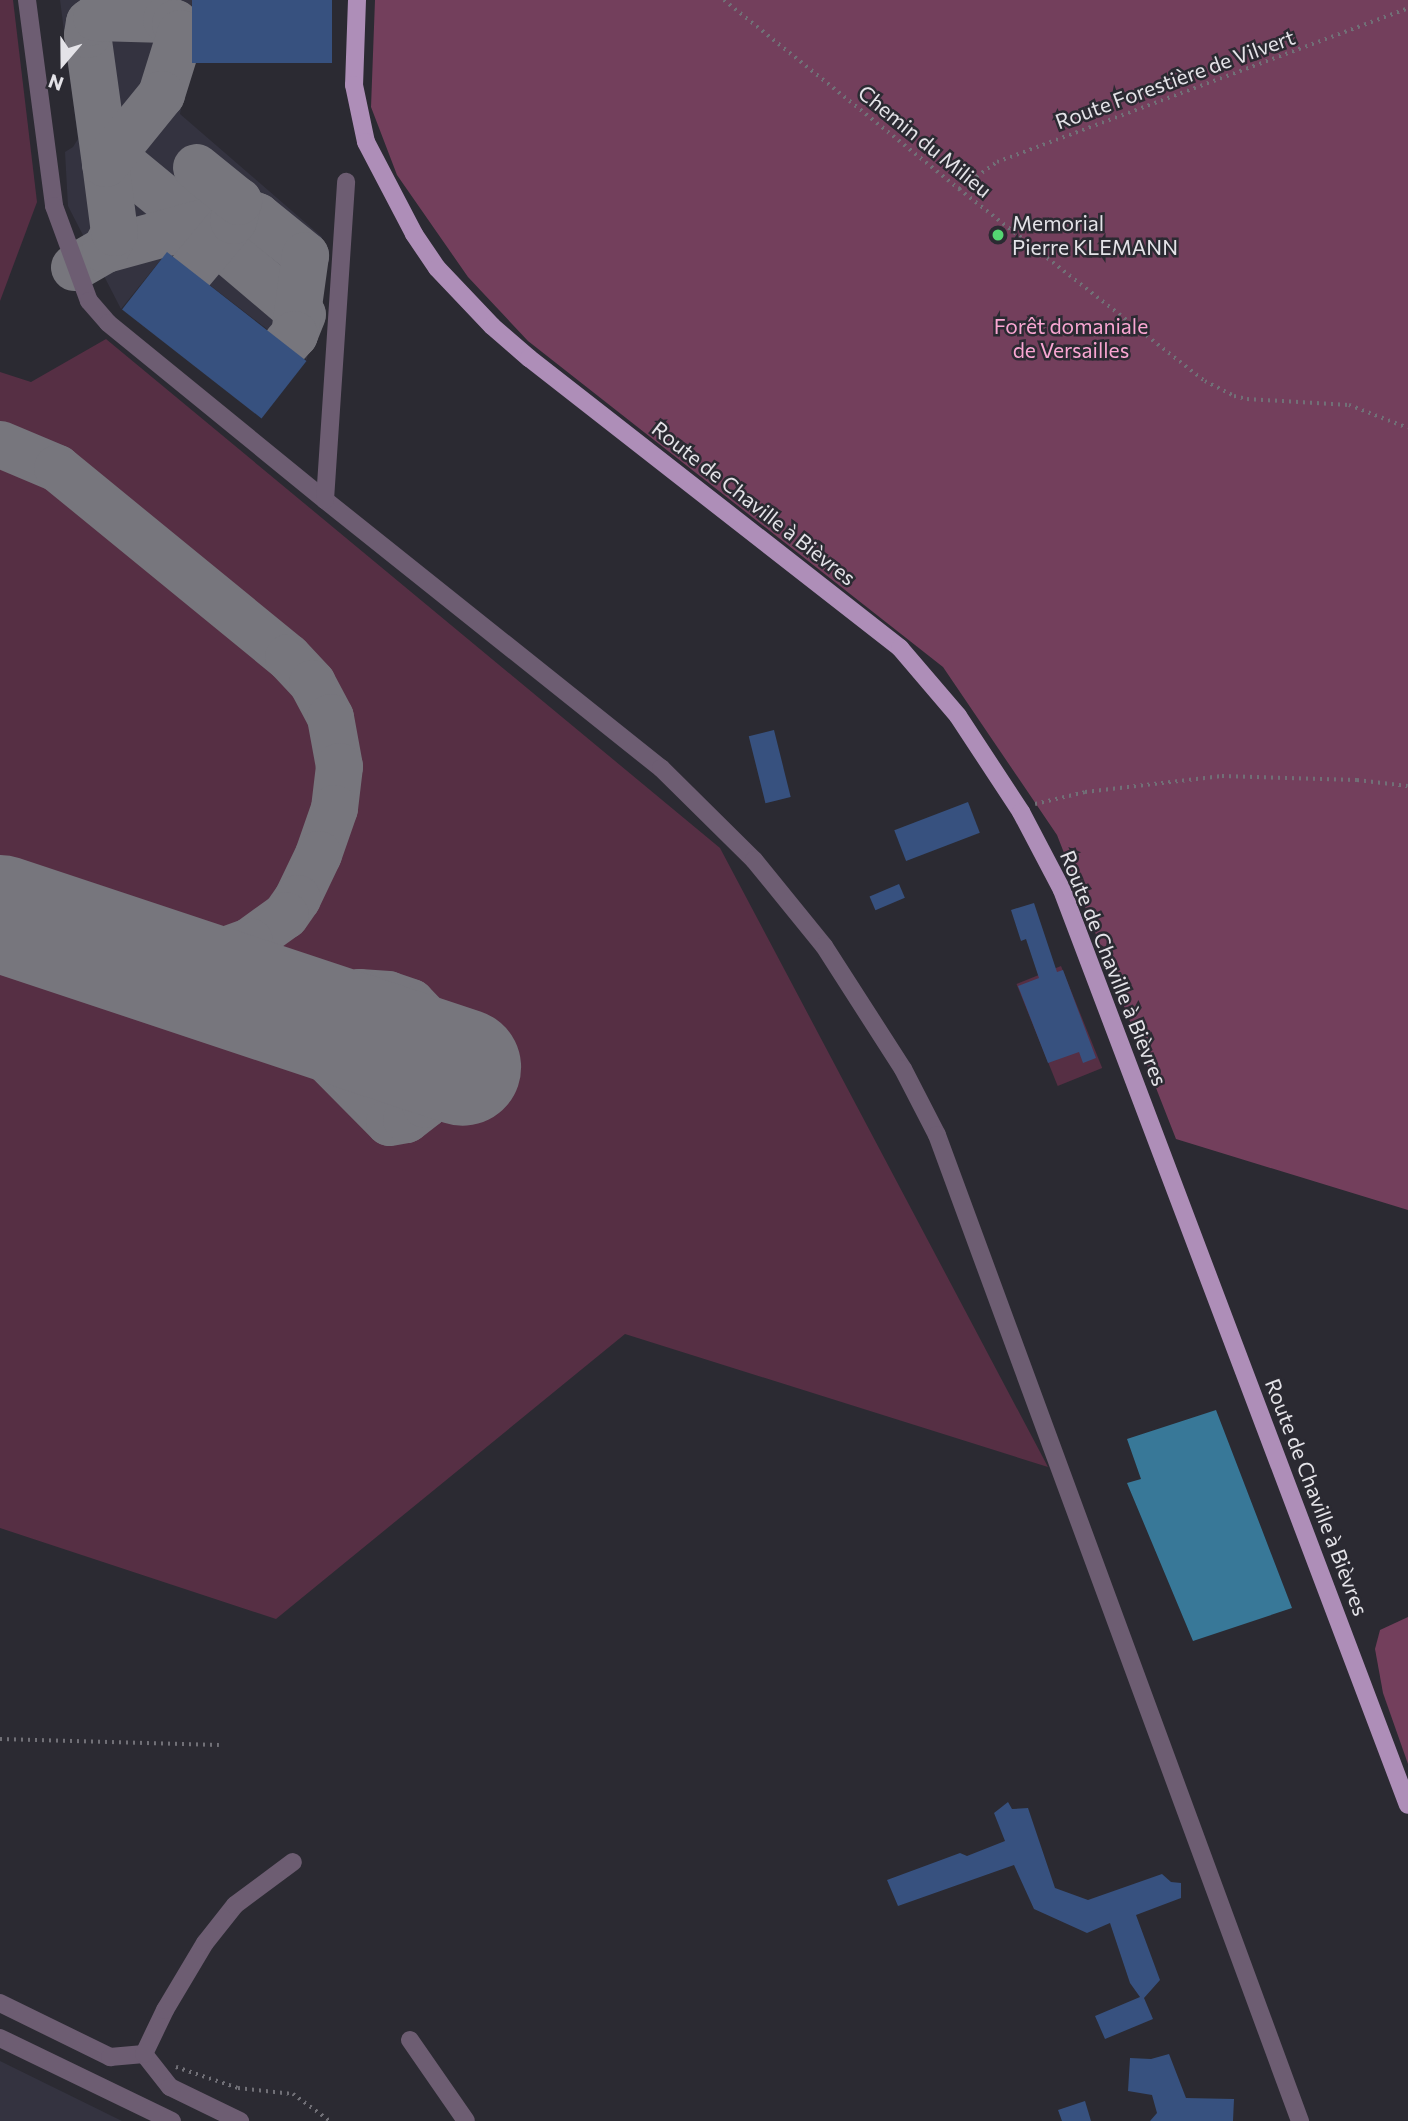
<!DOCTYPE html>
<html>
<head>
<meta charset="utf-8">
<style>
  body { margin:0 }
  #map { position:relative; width:1408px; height:2121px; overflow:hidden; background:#2b2a32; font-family:Commissioner,sans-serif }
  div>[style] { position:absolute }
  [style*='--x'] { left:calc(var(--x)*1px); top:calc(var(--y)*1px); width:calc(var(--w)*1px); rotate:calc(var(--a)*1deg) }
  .built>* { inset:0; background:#343340 }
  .green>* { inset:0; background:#562f44; transform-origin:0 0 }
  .forest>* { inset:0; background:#733f5c }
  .water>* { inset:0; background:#387898 }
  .taxiway>* { height:47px; margin:-23.5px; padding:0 23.5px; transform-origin:23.5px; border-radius:23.5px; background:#77767d }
  .runway>* { height:117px; margin:-58.5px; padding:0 58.5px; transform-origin:58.5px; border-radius:58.5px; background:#77767d }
  .building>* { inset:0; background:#37517f; transform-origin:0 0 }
  .path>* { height:3.5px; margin-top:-1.75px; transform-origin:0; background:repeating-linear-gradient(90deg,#717077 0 2px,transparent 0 7px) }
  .minor>* { height:18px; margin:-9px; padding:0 9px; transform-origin:9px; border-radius:9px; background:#6d5d72 }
  .major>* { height:18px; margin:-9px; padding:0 9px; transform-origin:9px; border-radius:9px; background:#ae8eb8 }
  .dots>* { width:19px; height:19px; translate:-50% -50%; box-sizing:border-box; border:4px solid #2b2a32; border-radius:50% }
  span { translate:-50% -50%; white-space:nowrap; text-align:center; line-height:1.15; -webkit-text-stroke:5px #2b2a32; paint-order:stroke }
  .street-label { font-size:21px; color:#e4e3e8 }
  .poi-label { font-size:21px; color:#e4e3e8 }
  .left { translate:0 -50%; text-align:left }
  .park-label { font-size:21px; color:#f9a6d2 }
  .north { position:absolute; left:28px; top:28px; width:70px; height:70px; -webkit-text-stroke:5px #2b2a32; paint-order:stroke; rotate:200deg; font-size:19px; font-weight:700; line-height:28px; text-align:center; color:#e4e3e8 }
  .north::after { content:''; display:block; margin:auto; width:24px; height:32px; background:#e4e3e8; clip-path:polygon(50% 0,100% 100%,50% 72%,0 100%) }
</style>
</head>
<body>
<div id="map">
  <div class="built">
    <div style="clip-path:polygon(60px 0,192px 0,189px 63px,180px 114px,322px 237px,307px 360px,167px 252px,121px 309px,68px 206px,65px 152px,73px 147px,78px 139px)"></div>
    <div style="clip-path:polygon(0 2061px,122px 2121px,0 2121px)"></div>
  </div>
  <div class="green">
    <div style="clip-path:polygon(0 0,13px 0,37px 202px,0 301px)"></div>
    <div style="clip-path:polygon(106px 339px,720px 848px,1048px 1467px,625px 1334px,276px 1619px,0 1528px,0 372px,31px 382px)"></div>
    <div style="left:1061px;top:966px;width:110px;height:48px;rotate:68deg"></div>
  </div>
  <div class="forest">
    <div style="clip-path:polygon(375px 0,1408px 0,1408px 1210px,1176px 1139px,1057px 835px,943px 667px,528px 341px,468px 277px,397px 175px,371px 107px)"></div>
    <div style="clip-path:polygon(1408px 1617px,1408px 1764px,1383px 1693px,1375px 1649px,1380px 1630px)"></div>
  </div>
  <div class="water">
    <div style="clip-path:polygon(1216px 1410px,1292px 1608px,1193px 1641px,1127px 1483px,1141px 1479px,1127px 1439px)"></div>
  </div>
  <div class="taxiway">
    <div style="--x:117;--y:149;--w:11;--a:85"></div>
    <div style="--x:118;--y:160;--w:112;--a:39.5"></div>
    <div style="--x:188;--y:227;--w:16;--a:14"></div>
    <div style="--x:204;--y:231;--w:128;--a:40.3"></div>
    <div style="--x:302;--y:314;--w:22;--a:112"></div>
    <div style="--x:105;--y:249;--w:144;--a:-15.3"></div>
    <div style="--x:244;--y:211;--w:14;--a:21"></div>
    <div style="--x:257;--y:216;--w:62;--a:39.1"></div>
    <div style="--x:305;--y:255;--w:80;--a:97.9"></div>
    <div style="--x:294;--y:334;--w:12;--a:132"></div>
    <div style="--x:74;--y:267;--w:36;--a:-30"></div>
    <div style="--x:105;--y:249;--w:19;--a:-62"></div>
    <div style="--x:114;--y:232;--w:70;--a:-97.4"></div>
    <div style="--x:105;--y:163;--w:130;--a:-97.9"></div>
    <div style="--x:87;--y:34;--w:12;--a:-81"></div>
    <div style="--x:89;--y:22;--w:9;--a:-36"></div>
    <div style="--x:96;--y:17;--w:70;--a:1.6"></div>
    <div style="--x:166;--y:19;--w:10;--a:24"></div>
    <div style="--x:175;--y:23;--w:11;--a:63"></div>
    <div style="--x:180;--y:33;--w:64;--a:107.3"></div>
    <div style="--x:161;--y:94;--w:89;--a:129.1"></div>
    <div style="--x:191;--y:270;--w:65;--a:-50"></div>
    <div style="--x:233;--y:220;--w:20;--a:-75"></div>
    <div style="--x:238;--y:201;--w:54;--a:-141"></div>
    <div style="--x:0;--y:444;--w:62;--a:22.8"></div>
    <div style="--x:57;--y:468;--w:298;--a:39.3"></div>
    <div style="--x:288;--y:657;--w:35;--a:47"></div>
    <div style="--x:312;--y:683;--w:38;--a:62"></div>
    <div style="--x:330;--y:717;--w:50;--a:79.6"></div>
    <div style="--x:339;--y:766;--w:42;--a:96.8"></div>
    <div style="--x:334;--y:808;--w:49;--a:109.2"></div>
    <div style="--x:318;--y:854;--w:49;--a:115.5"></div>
    <div style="--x:297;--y:898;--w:21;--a:125"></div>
    <div style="--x:285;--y:915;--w:44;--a:144.2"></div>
    <div style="--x:249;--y:941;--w:44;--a:159.9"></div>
    <div style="--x:208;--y:956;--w:48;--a:175.2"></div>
    <div style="--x:160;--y:960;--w:33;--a:-171"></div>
    <div style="--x:245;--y:993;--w:41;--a:29.1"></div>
    <div style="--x:281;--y:1013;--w:153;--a:45.3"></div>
    <div style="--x:389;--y:1122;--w:17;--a:-10"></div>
    <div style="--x:406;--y:1119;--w:24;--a:-38"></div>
    <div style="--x:425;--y:1104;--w:24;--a:-62"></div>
    <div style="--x:436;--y:1083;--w:32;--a:-83"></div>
    <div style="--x:440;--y:1051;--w:29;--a:-108"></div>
    <div style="--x:431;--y:1023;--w:29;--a:-134"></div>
    <div style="--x:411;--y:1002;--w:24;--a:-161"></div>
    <div style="--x:388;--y:994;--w:29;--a:-176"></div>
    <div style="--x:359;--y:992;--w:14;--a:163"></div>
    <div style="--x:346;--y:996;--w:34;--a:148"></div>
  </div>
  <div class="runway">
    <div style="--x:0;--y:913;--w:487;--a:18.4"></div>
  </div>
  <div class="building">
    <div style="left:192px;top:0;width:140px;height:63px"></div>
    <div style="left:167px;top:252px;width:177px;height:73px;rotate:38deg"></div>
    <div style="left:774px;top:730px;width:69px;height:26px;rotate:76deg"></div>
    <div style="left:968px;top:802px;width:33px;height:79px;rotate:69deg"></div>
    <div style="left:899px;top:884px;width:15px;height:32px;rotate:67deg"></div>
    <div style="clip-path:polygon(1034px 903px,1057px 972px,1063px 970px,1096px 1058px,1083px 1063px,1079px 1052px,1048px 1063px,1018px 986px,1039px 978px,1026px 939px,1021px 941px,1011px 910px)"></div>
    <div style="clip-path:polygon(1008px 1802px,1012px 1809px,1028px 1808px,1055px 1888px,1088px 1900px,1162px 1874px,1171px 1882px,1181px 1883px,1181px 1898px,1136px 1915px,1160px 1980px,1144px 1998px,1153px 2019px,1105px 2039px,1095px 2016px,1140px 1997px,1130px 1983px,1110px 1923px,1087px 1933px,1034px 1909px,1014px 1865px,898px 1906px,887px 1880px,960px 1853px,967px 1856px,1005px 1841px,994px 1813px)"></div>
    <div style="clip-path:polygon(1169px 2054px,1186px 2098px,1234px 2099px,1233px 2121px,1150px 2121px,1157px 2113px,1152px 2095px,1128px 2091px,1130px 2058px,1151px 2059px)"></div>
    <div style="clip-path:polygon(1085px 2101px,1091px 2121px,1062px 2121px,1058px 2110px)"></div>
  </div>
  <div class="path">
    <div style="--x:724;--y:0;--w:302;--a:38.8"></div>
    <div style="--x:959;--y:189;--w:312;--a:38"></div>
    <div style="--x:1205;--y:381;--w:33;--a:27"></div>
    <div style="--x:1234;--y:396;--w:13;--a:13"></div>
    <div style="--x:1247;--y:399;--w:102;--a:3.4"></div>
    <div style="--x:1349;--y:405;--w:63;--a:21.3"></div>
    <div style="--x:959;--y:189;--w:47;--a:-35.4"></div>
    <div style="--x:997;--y:162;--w:439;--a:-20.5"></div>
    <div style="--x:1035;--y:804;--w:51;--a:-13.5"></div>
    <div style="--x:1085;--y:792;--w:138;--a:-6.7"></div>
    <div style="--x:1222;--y:776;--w:135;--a:1.7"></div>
    <div style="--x:1357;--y:780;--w:51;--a:6.7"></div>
    <div style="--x:0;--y:1739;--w:219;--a:1.6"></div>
    <div style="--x:176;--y:2067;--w:65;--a:18.7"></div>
    <div style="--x:238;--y:2088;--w:55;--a:6.2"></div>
    <div style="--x:293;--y:2094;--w:46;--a:36.1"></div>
  </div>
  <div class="minor">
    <div style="--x:27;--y:0;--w:208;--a:82.5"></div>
    <div style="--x:54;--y:206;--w:101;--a:69.8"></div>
    <div style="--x:89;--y:301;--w:29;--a:49"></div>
    <div style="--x:108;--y:323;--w:280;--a:39.2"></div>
    <div style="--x:325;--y:500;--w:430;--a:38.6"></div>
    <div style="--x:661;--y:768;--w:131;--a:44.7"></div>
    <div style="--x:754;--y:860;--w:111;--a:50.9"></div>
    <div style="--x:824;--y:946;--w:146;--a:57.3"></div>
    <div style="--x:903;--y:1069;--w:74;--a:62.7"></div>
    <div style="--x:937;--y:1135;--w:1051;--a:69.79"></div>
    <div style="--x:325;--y:500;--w:319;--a:-86.2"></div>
    <div style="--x:0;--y:2003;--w:123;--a:26.1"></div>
    <div style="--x:110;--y:2057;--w:34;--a:-5"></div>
    <div style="--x:144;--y:2054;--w:42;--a:51.8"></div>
    <div style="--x:170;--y:2087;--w:78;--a:25.9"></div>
    <div style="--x:0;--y:2038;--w:191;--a:25.8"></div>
    <div style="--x:410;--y:2040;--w:98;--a:55.3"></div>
    <div style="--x:144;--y:2054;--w:49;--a:-64.5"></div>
    <div style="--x:165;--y:2010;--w:78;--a:-59.2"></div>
    <div style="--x:205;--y:1943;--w:48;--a:-51.7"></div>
    <div style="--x:235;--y:1905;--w:72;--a:-36.6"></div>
  </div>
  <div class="major">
    <div style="--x:357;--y:0;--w:85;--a:92"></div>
    <div style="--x:354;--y:85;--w:58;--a:78.1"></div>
    <div style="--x:366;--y:142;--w:104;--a:62.4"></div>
    <div style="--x:414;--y:234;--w:41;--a:55.9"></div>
    <div style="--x:437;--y:268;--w:80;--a:46.5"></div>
    <div style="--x:492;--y:326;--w:49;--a:40.9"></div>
    <div style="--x:529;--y:358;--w:471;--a:38"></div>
    <div style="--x:900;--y:648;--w:89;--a:49.5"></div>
    <div style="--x:958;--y:716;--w:115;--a:56.7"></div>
    <div style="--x:1021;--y:812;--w:88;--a:62.3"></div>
    <div style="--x:1062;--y:890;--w:978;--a:69.29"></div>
  </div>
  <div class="dots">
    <div style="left:998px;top:235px;background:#54d672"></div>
  </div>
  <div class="street-label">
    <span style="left:1175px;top:79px;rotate:-20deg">Route Forestière de Vilvert</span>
    <span style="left:925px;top:141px;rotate:39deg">Chemin du Milieu</span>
    <span style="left:754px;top:503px;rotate:38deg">Route de Chaville à Bièvres</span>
    <span style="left:1114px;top:968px;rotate:68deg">Route de Chaville à Bièvres</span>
    <span style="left:1317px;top:1497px;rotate:69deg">Route de Chaville à Bièvres</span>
  </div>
  <div class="poi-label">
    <span class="left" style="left:1012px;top:235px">Memorial<br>Pierre KLEMANN</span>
  </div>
  <div class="park-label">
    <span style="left:1071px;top:338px">Forêt domaniale<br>de Versailles</span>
  </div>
  <div class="north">N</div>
</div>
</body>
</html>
